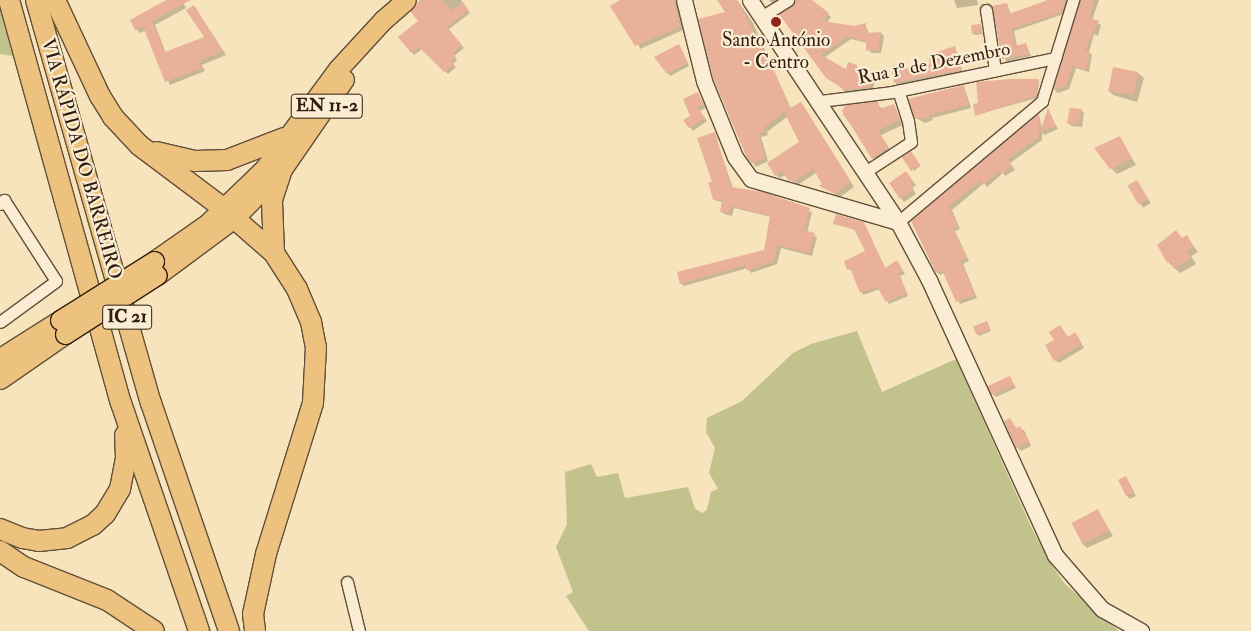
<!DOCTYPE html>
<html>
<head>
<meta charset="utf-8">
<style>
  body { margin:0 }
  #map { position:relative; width:1251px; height:631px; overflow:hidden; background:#f7e4bc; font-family:"IM FELL Double Pica",serif }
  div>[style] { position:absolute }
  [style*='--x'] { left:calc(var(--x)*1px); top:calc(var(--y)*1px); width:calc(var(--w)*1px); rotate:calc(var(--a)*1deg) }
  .green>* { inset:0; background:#c2c28d }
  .shadow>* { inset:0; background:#0003; transform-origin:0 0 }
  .building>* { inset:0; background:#e9b199; transform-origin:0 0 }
  .roads { filter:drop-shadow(1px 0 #614f3b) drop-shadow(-1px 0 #614f3b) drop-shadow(0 1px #614f3b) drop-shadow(0 -1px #614f3b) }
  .minor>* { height:11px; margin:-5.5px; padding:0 5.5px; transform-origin:5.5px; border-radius:5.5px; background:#faedd3 }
  .tertiary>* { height:15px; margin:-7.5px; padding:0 7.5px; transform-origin:7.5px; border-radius:7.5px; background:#faedd3 }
  .primary>* { height:19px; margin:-9.5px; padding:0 9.5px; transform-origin:9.5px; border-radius:9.5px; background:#ecc27e }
  .trunk>* { height:20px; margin:-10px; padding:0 10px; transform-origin:10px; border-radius:10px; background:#ecc27e }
  .bridges { filter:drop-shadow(1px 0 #2f1d10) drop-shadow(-1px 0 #2f1d10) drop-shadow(0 1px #2f1d10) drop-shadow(0 -1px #2f1d10) }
  .primary-bridge>* { height:19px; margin:-9.5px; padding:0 9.5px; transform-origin:9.5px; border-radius:9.5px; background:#ecc27e }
  .dots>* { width:14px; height:14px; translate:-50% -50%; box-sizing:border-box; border:2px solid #faedd3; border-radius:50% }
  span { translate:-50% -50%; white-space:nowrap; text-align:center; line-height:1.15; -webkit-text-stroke:4.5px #faedd3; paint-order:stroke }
  .shield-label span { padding:1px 4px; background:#faedd3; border:1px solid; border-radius:4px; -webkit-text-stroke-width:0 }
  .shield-label { font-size:18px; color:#2f1d10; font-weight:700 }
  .poi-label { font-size:19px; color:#2f1d10 }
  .street-label { font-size:19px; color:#2f1d10 }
</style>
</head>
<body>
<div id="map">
  <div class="green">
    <div style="clip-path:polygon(0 8px,13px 56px,0 54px)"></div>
    <div style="clip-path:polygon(857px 331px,882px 392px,956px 359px,1033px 531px,1053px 567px,1065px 584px,1119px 631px,589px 631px,566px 596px,573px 592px,556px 547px,567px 524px,565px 472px,591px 464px,597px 477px,618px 473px,625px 498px,688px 487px,695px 509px,703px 513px,707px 509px,711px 492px,718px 489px,709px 473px,715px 448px,706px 432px,707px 418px,742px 401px,793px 353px,811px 344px)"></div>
  </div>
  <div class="shadow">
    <div style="clip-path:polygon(168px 0,181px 0,186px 8px,155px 25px,166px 53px,206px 37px,194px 6px,226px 55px,202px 65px,205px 71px,170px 85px,146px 30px,140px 33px,136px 29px)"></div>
    <div style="clip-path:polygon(426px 0,461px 0,470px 13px,448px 30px,464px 48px,454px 56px,457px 60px,453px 64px,456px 67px,448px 74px,422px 49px,414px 55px,400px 37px,420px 21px)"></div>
    <div style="clip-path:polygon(622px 0,677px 0,683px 30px,640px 49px)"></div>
    <div style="clip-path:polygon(719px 0,737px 0,753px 23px,791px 109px,801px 103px,804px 107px,854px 187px,840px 197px,821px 186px,824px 184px,817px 172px,798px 185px,785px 175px,780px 178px,776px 175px,801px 143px,788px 116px,767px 132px,768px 135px,761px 137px,768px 161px,756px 167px,753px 163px,728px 13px)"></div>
    <div style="clip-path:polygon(769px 0,783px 0,774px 5px)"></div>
    <div style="clip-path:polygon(954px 0,977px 0,978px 5px,957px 8px)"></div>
    <div style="clip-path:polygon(1048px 0,1069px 0,1064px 14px,1014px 31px,1017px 46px,1026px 44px,1031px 56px,1006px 62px,994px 7px,1007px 4px,1011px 15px)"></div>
    <div style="clip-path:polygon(1082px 0,1099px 0,1092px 20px,1101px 25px,1098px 36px,1094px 34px,1089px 52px,1092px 55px,1089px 72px,1076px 68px,1069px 89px,1058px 93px,1055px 90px)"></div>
    <div style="clip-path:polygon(828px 14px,831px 17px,827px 23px,854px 28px,865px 24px,869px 34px,881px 33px,884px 36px,881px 53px,871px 53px,868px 43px,851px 39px,824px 58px,846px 71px,856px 66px,859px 69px,857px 74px,875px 81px,873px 90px,844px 91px,781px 15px)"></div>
    <div style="clip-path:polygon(980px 26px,983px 34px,975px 35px,973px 34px)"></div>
    <div style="clip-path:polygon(679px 45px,689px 66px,670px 76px,668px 73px)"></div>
    <div style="clip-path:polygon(955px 47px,963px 73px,898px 85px,895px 82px,903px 65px,907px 70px,931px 65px)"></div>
    <div style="clip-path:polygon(1138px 73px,1144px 78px,1137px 102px,1113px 95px,1108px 90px)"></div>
    <div style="clip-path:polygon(1039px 80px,1037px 98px,976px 115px)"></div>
    <div style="clip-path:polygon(964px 86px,971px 108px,932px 118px,933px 120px,925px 123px,916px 118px)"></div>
    <div style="clip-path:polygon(698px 94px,706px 108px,700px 111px,707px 121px,693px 131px,685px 121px,692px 116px)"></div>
    <div style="clip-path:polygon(877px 103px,882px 109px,894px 105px,903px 125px,881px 135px,892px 153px,877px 162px,843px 114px,845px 107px)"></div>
    <div style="clip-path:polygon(1081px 110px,1084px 113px,1082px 127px,1072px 126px,1068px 123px)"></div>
    <div style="clip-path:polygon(1048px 111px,1058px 129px,1044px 135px,1042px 132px,1042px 140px,1010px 163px,1015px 170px,1005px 176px,1003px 173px,987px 187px,984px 183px,952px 210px,960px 229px,955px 231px,969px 261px,963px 264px,977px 298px,960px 304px,944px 273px,940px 275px,937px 272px,913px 221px,1039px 115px,1042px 129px)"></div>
    <div style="clip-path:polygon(714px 134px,733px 188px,812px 212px,807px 233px,817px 237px,812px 256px,781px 248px,777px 264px,751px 273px,748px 268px,684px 286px,681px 283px,765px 251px,771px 217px,734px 208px,732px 216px,724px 214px,721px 211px,722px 202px,714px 200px)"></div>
    <div style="clip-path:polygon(1120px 138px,1136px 165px,1117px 174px,1111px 168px)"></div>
    <div style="clip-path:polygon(912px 154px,920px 166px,914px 171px,904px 157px)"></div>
    <div style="clip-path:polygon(906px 173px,916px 185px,912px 188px,916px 194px,904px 202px,891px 183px)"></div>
    <div style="left:1137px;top:181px;width:26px;height:9px;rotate:58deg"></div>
    <div style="clip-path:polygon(835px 223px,863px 223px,886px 269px,899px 264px,905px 274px,900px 276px,908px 296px,889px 304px,880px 289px,863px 295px,853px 271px,848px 269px,867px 252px,857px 231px)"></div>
    <div style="clip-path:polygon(1176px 231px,1183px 239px,1187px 237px,1198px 252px,1191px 256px,1196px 264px,1180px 273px,1168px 262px)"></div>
    <div style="clip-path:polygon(988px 324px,991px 331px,979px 336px,974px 327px)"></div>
    <div style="clip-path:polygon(1060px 326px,1068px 338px,1078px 337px,1084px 348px,1059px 363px,1055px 360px)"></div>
    <div style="clip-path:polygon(1010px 377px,1016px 388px,996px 397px,993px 394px)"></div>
    <div style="clip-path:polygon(1010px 419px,1017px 429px,1024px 430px,1031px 446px,1021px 451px,1017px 447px,1006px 421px)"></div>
    <div style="clip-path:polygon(1125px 478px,1136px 496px,1130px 499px,1127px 496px)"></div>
    <div style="clip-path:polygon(1098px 511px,1113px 536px,1087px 548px,1082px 543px)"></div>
  </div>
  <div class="building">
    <div style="clip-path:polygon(166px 0,191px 0,152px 21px,165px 52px,204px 37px,186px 10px,194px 5px,223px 51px,199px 61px,202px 68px,165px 82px,144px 29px,142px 26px,135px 30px,130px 20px)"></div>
    <div style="clip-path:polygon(420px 0,442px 0,452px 11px,463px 2px,468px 10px,447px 27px,462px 45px,453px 53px,456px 57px,451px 61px,454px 64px,444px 72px,419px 47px,411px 53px,398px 37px,418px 21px,410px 11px)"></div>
    <div style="clip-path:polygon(620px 0,674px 0,680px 27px,635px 46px,610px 6px)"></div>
    <div style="clip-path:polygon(717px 0,737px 0,776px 75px,790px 108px,787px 110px,801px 102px,851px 182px,835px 194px,819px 186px,822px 184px,813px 169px,794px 182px,788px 180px,782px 171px,775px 176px,767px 163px,799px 142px,784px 112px,764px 128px,765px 132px,758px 134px,765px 157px,752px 164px,747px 158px,713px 78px,698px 19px,725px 12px)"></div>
    <div style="clip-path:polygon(795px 0,812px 0,829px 13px,823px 21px,854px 26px,866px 23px,866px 33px,881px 32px,878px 50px,866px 51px,866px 41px,847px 37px,821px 55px,846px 69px,848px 62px,857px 65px,854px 72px,872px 77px,870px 87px,845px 90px,826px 78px,779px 14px)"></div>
    <div style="clip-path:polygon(1048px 0,1065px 0,1062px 12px,1012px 29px,1015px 46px,1026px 43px,1029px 54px,1002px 59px,992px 6px,1007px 3px,1009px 14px)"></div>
    <div style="clip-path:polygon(1080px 0,1095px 0,1089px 18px,1099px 21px,1085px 50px,1089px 51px,1089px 59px,1086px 70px,1073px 66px,1066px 86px,1053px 90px)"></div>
    <div style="left:981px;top:24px;width:9px;height:10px;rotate:84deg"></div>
    <div style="clip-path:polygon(679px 44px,688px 63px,667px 74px,654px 57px)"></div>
    <div style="clip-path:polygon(955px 46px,961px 70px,894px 83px,891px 66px,904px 63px,905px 69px,930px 64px,928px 55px)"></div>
    <div style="left:1113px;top:67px;width:26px;height:24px;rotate:11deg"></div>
    <div style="clip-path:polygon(1010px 79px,1039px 79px,1036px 96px,975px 116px,973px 104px,978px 103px,976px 82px)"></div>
    <div style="clip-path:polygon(964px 85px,968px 105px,929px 115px,930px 117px,921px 120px,920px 117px,915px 119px,908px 99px)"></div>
    <div style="clip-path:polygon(698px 92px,704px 105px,697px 107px,705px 118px,689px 128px,683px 120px,690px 116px,683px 99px)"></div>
    <div style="clip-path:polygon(878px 101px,880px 109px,894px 104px,900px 120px,878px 130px,888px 148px,872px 159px,842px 111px,845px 105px)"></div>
    <div style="clip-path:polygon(1048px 108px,1056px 126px,1040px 132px)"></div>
    <div style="clip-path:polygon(1070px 108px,1082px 109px,1078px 124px,1067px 123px)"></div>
    <div style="clip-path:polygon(1039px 113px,1039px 137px,1008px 159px,1012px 166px,1001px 174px,999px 171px,983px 185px,980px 181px,949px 206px,958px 226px,953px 228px,967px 258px,960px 261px,975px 295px,956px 302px,942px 270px,936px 273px,911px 221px)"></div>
    <div style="clip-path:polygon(715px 132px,731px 187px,763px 192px,810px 208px,804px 230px,815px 233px,809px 253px,778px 245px,774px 261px,747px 271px,745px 265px,680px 284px,677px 272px,764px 250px,770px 216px,731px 206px,729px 213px,720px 212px,722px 200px,713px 200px,708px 182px,712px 182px,697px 138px)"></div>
    <div style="clip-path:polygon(1120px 136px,1132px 159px,1110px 169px,1094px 148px)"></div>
    <div style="left:911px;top:151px;width:17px;height:11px;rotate:57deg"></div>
    <div style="clip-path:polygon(906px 171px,913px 181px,910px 184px,914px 190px,900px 199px,889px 183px)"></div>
    <div style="left:1137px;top:180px;width:22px;height:11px;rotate:60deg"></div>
    <div style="clip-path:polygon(836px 214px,864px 222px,885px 268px,897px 260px,903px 271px,898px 274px,907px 293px,886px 302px,877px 287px,860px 293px,850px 268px,847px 270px,844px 261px,865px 251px,854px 229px,833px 224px)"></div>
    <div style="clip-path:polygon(1176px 230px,1182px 238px,1187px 235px,1194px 247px,1187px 251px,1191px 258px,1174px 269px,1170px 261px,1167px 263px,1157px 245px)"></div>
    <div style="left:987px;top:321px;width:9px;height:15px;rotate:69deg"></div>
    <div style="clip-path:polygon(1060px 325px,1068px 337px,1075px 332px,1082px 344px,1054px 361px,1045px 345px,1054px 340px,1049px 332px)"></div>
    <div style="left:1010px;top:376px;width:10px;height:25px;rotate:66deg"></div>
    <div style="clip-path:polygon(1010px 418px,1016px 428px,1020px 426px,1029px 442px,1016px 448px,1004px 421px)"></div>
    <div style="left:1126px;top:476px;width:18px;height:9px;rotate:63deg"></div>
    <div style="left:1098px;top:509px;width:24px;height:30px;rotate:62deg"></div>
  </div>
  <div class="roads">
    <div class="minor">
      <div style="--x:986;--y:10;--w:61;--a:81.5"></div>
      <div style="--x:761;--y:17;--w:32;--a:-32"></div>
      <div style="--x:820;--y:101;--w:73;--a:-7.1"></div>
      <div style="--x:892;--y:92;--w:167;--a:-11.8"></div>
      <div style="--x:865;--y:172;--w:55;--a:-33.1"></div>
      <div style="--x:911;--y:142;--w:21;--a:-98"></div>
      <div style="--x:908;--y:121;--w:32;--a:-108"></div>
      <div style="--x:0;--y:204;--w:6;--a:-45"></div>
      <div style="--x:4;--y:200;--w:96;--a:57.3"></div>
      <div style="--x:56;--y:281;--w:69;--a:143.8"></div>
      <div style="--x:898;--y:222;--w:188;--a:-40"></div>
      <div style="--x:1042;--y:101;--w:106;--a:-72.9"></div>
      <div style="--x:347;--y:582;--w:50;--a:76.2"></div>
    </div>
    <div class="tertiary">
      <div style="--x:684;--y:0;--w:83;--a:76.1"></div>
      <div style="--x:704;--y:81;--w:82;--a:67.8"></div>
      <div style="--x:735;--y:157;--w:27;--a:54"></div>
      <div style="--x:751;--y:179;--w:153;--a:16.3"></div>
      <div style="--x:750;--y:0;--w:267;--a:56.3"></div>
      <div style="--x:898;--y:222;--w:66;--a:61.9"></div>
      <div style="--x:929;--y:280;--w:302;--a:65.4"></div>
      <div style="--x:1055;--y:555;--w:72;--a:49"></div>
      <div style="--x:1102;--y:609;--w:45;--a:29.4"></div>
    </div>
    <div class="primary">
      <div style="--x:154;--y:261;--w:65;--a:-34.9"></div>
      <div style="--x:207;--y:224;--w:81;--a:-44"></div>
      <div style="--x:265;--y:168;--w:123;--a:-53.6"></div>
      <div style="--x:338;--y:69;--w:67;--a:-47.4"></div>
      <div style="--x:383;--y:20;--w:30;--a:-41"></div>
      <div style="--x:157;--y:275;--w:96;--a:-36.5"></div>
      <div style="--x:234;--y:218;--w:69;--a:-45.6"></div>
      <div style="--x:282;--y:169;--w:109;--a:-55.4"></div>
      <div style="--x:0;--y:358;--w:71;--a:-32.3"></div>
      <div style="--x:0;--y:379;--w:79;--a:-34.7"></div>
    </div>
    <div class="trunk">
      <div style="--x:9;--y:0;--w:418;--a:74.5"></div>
      <div style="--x:121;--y:403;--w:241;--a:71.1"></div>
      <div style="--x:36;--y:0;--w:419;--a:74.1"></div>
      <div style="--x:151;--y:403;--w:241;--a:71.1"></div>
      <div style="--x:55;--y:0;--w:106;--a:64.9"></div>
      <div style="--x:100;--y:96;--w:25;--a:58"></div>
      <div style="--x:113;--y:117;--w:38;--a:47"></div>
      <div style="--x:139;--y:145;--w:100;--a:36.9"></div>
      <div style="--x:219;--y:205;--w:73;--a:41.1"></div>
      <div style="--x:274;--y:253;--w:43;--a:57.4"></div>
      <div style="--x:297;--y:289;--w:36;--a:67"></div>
      <div style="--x:311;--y:322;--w:25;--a:79"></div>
      <div style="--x:316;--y:347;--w:56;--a:93.1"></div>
      <div style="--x:313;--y:403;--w:158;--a:107.3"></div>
      <div style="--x:266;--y:554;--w:61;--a:102.2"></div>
      <div style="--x:253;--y:614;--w:17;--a:83"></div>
      <div style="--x:156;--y:152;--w:40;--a:13"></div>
      <div style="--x:195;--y:161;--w:32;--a:-2"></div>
      <div style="--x:227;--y:160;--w:61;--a:-21.1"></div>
      <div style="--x:274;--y:253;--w:53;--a:-92.2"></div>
      <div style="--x:272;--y:200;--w:33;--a:-72"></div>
      <div style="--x:0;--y:529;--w:24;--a:22"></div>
      <div style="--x:22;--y:538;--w:17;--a:10"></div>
      <div style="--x:39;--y:541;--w:28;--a:-6"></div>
      <div style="--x:67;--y:538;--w:29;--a:-27"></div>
      <div style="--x:93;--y:525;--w:16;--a:-43"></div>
      <div style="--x:105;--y:514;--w:29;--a:-59"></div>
      <div style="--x:120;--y:489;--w:31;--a:-79"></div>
      <div style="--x:126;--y:459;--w:24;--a:-92"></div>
      <div style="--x:0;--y:551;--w:29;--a:34"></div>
      <div style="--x:24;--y:567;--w:89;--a:21.7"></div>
      <div style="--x:107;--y:600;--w:56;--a:33.4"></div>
    </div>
  </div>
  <div class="bridges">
    <div class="primary-bridge">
      <div style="--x:60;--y:320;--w:111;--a:-32.1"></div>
      <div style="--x:65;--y:334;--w:109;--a:-32.7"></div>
    </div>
  </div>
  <div class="dots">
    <div style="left:776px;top:22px;background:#8f2418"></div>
  </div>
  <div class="shield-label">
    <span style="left:327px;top:106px">EN 11-2</span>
    <span style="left:127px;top:317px">IC 21</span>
  </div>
  <div class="poi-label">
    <span style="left:776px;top:52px">Santo António<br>- Centro</span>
  </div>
  <div class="street-label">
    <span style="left:934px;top:64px;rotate:-11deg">Rua 1º de Dezembro</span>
    <span style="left:81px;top:159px;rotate:74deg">VIA RÁPIDA DO BARREIRO</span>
  </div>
</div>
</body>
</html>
